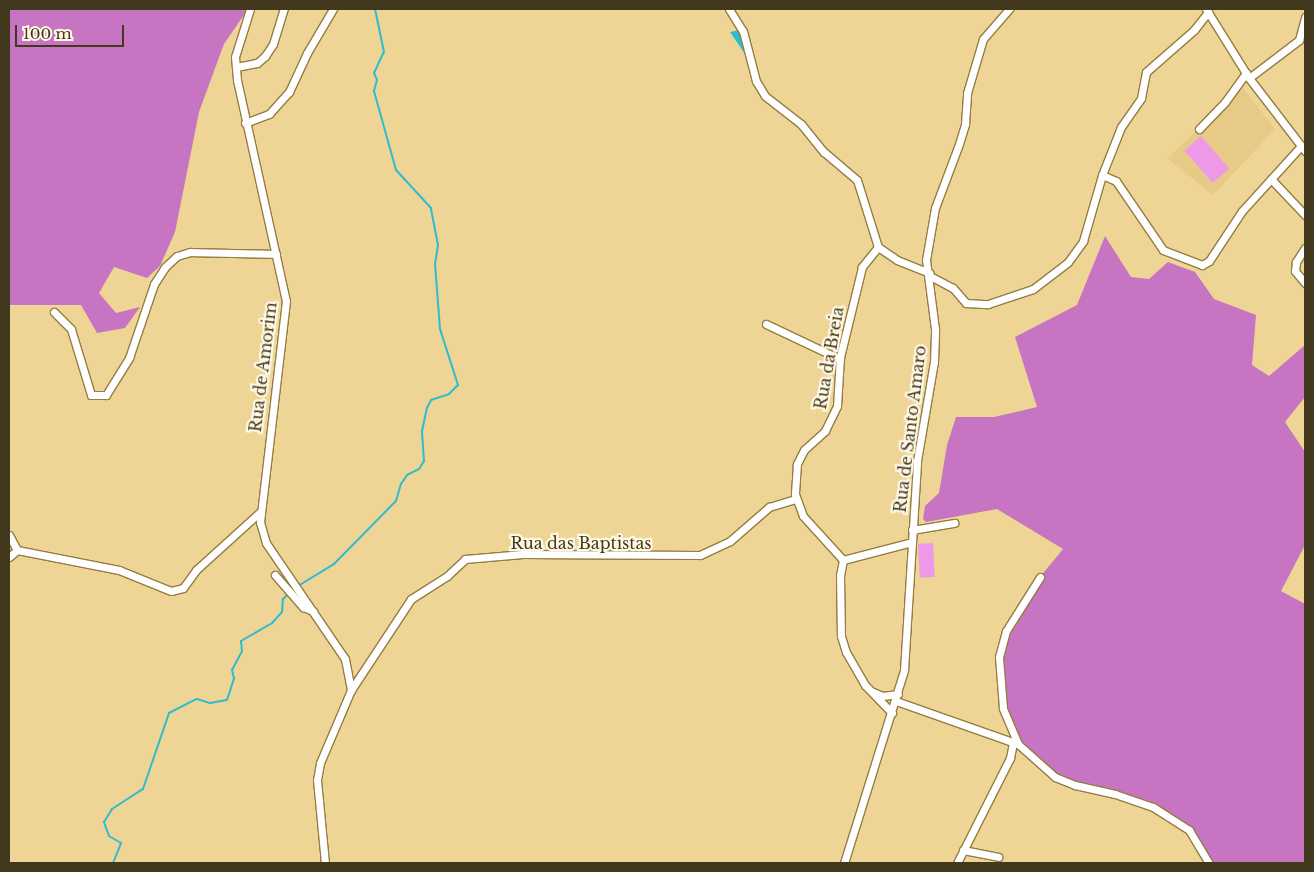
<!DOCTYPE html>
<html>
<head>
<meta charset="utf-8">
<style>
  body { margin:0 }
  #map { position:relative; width:1314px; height:872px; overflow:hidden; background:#eed596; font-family:"Libre Baskerville",serif }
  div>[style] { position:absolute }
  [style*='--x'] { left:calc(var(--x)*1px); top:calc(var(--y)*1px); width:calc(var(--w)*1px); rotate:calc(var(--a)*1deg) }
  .built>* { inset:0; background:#e6ca85 }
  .green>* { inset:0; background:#ed99e8; transform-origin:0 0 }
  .forest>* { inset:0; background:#c774c2 }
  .water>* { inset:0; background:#30bbce }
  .stream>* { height:2px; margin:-1px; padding:0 1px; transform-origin:1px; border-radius:1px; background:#30bbce }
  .roads { filter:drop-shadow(1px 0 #947d40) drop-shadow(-1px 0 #947d40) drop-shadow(0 1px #947d40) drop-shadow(0 -1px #947d40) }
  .minor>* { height:7px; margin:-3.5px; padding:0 3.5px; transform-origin:3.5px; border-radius:3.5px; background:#fff }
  span { translate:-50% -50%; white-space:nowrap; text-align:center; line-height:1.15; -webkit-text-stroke:4.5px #fff8e5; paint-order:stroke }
  .street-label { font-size:16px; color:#42381e }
  .frame { position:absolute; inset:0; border:10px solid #42381e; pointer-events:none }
  .scale { position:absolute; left:15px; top:25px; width:109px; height:22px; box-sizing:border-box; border:2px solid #42381e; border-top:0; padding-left:6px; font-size:15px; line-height:18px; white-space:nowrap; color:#42381e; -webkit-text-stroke:4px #fff8e5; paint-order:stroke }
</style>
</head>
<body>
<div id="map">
  <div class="built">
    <div style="clip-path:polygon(1243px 88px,1275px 129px,1213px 195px,1167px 158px,1197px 131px,1202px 131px)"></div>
  </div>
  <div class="green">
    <div style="left:1201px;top:136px;width:43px;height:22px;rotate:49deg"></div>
    <div style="left:933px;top:543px;width:34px;height:15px;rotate:87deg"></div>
  </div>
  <div class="forest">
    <div style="clip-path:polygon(9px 9px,248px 9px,224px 44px,199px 112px,175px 232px,160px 266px,147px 278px,114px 267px,99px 293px,116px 313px,140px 307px,125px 328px,97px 333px,81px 305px,9px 305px)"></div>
    <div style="clip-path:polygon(1105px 236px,1131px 277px,1149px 279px,1168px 262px,1195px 272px,1214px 299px,1256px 315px,1252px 365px,1269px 376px,1305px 345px,1305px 397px,1285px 422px,1305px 452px,1305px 545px,1281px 591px,1305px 604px,1305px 863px,1209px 863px,1199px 842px,1153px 807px,1055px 777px,1018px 744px,1003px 708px,999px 682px,1006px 631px,1040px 577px,1063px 549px,997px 509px,926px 522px,923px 519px,925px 506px,939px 493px,947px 445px,956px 417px,994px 417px,1037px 407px,1015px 337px,1077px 305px)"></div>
  </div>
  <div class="water">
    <div style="clip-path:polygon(740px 30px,749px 60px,730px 32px)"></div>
  </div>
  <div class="stream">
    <div style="--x:298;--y:586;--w:42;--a:-31.4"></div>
    <div style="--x:334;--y:564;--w:88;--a:-45.5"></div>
    <div style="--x:396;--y:501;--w:18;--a:-74"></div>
    <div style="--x:401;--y:484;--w:11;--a:-56"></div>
    <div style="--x:407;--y:475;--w:13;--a:-27"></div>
    <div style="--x:419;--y:469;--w:9;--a:-58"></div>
    <div style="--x:424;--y:461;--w:30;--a:-94"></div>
    <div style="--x:422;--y:431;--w:24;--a:-78"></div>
    <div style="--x:427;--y:408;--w:9;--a:-63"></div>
    <div style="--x:431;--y:400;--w:19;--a:-18"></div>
    <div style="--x:449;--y:394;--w:13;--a:-45"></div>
    <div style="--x:458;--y:385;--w:59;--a:-107.8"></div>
    <div style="--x:440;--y:329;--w:65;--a:-94.4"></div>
    <div style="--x:435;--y:264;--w:19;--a:-81"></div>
    <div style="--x:438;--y:245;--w:38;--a:-101"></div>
    <div style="--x:431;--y:208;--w:52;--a:-132.6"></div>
    <div style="--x:396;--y:170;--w:82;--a:-105.6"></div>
    <div style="--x:374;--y:91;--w:11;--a:-75"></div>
    <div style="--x:377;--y:80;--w:8;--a:-113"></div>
    <div style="--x:374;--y:73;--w:23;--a:-65"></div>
    <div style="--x:384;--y:52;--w:44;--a:-101.8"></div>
    <div style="--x:113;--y:863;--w:22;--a:-68"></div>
    <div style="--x:121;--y:843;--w:14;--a:-150"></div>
    <div style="--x:109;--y:836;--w:15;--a:-110"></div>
    <div style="--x:104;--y:822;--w:15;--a:-58"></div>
    <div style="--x:112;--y:809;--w:37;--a:-33"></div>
    <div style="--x:143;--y:789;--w:80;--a:-71.1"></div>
    <div style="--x:169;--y:713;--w:31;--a:-27"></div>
    <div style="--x:197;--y:699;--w:14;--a:17"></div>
    <div style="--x:210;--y:703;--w:17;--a:-10"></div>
    <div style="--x:227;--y:700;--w:23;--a:-72"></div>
    <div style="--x:234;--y:678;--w:8;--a:-104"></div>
    <div style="--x:232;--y:670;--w:21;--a:-62"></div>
    <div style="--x:242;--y:651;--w:10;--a:-96"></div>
    <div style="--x:241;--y:641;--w:36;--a:-30"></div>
    <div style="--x:272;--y:623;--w:15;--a:-48"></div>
    <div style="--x:282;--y:612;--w:13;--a:-86"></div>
    <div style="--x:283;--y:599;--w:6;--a:-45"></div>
  </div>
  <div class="roads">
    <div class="minor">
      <div style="--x:250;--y:9;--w:50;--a:107.4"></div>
      <div style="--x:235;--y:57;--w:23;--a:85"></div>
      <div style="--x:237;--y:80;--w:226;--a:77.5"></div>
      <div style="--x:286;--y:301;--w:223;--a:96.7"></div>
      <div style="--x:260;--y:522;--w:22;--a:74"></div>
      <div style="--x:266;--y:543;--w:140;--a:55.7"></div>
      <div style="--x:345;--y:659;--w:32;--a:79"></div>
      <div style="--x:351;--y:690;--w:79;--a:113"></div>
      <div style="--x:320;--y:763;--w:17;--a:100"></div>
      <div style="--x:317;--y:780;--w:83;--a:84.5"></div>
      <div style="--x:729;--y:9;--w:26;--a:58"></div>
      <div style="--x:743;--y:31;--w:52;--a:75.4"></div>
      <div style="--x:756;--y:81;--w:17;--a:59"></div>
      <div style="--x:765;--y:96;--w:46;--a:37.9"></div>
      <div style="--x:801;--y:124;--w:36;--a:51"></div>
      <div style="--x:824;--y:152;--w:43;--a:40.3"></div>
      <div style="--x:857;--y:180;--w:70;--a:72.6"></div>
      <div style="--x:878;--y:247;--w:23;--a:34"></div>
      <div style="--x:897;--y:260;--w:35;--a:22"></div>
      <div style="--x:1206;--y:9;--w:81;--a:58.1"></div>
      <div style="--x:1249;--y:78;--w:92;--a:52.5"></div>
      <div style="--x:236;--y:67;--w:21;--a:-11"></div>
      <div style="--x:257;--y:63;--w:11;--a:-41"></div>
      <div style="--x:265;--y:56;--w:14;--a:-56"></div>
      <div style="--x:273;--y:44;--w:37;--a:-73"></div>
      <div style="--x:1249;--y:78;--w:63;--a:-37.2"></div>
      <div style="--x:1299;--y:40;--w:24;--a:-75"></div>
      <div style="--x:245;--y:123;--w:26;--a:-21"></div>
      <div style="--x:269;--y:114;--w:30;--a:-48"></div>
      <div style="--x:289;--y:92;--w:43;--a:-65.2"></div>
      <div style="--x:307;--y:53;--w:51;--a:-59.4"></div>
      <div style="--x:1199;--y:129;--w:37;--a:-46"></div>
      <div style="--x:1225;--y:102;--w:36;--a:-54"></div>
      <div style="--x:1102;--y:175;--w:15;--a:23"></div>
      <div style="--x:1116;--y:181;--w:83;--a:55.7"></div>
      <div style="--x:1163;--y:250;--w:42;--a:21"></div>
      <div style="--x:1202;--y:265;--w:8;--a:-30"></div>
      <div style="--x:1209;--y:261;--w:60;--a:-56.6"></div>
      <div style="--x:1242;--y:211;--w:88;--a:-47.8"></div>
      <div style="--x:1271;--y:179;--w:50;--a:46.6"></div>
      <div style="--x:878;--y:247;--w:26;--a:129"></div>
      <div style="--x:862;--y:267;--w:93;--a:103.7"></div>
      <div style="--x:840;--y:357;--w:49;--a:93.5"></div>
      <div style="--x:837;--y:406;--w:28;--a:116"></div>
      <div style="--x:825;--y:431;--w:28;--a:138"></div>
      <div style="--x:804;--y:450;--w:16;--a:117"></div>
      <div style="--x:797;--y:464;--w:30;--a:94"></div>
      <div style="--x:795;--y:494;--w:23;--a:70"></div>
      <div style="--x:803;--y:516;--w:59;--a:47.7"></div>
      <div style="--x:843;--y:560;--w:71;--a:-14.6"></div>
      <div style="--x:1305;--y:248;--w:17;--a:123"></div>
      <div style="--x:1296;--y:262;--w:9;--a:96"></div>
      <div style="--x:1295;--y:271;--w:16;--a:50"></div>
      <div style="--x:930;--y:276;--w:26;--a:28"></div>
      <div style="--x:953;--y:288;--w:20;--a:49"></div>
      <div style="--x:966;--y:303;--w:22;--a:3"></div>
      <div style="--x:988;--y:304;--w:47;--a:-18.4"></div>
      <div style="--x:1033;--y:289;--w:44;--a:-37.6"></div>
      <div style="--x:1068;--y:262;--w:26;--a:-54"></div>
      <div style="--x:1083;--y:241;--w:69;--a:-73.9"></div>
      <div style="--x:1102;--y:175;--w:52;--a:-68.4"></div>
      <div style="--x:1121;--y:127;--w:35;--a:-55"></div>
      <div style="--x:1141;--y:98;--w:26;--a:-79"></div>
      <div style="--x:1146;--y:72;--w:64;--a:-41.2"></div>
      <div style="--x:1194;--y:30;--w:23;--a:-52"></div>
      <div style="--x:54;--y:312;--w:24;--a:45"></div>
      <div style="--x:71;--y:329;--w:69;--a:73.1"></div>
      <div style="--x:91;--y:395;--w:15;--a:0"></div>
      <div style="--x:106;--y:395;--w:44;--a:-58.1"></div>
      <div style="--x:129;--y:358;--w:78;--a:-71.3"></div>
      <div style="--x:154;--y:284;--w:20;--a:-57"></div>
      <div style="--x:165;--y:267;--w:16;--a:-43"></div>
      <div style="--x:177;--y:256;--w:14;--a:-17"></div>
      <div style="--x:190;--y:252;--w:86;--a:1.3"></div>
      <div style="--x:766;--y:324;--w:82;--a:25.3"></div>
      <div style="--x:912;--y:530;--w:43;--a:-9.5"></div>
      <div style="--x:9;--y:535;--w:17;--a:62"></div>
      <div style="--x:17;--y:550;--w:104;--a:11.1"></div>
      <div style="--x:119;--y:570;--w:56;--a:22"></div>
      <div style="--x:171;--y:591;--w:12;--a:-14"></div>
      <div style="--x:183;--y:588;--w:22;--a:-54"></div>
      <div style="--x:196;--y:570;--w:86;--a:-42.2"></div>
      <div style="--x:9;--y:557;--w:11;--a:-41"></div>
      <div style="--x:843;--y:560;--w:15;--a:101"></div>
      <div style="--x:840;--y:575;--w:61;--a:89.1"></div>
      <div style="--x:841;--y:636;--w:17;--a:73"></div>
      <div style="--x:846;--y:652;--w:38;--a:60"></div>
      <div style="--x:865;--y:685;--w:39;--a:46"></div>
      <div style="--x:275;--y:575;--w:43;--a:48.8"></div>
      <div style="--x:303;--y:607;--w:11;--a:22"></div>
      <div style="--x:351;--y:690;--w:109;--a:-56.6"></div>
      <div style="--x:411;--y:599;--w:43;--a:-32.6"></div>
      <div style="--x:447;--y:576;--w:25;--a:-43"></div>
      <div style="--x:465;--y:559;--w:58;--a:-4.9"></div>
      <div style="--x:523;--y:554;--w:177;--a:0.3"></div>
      <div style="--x:700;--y:555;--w:33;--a:-25"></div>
      <div style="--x:730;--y:541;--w:52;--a:-41.1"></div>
      <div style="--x:769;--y:507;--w:28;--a:-17"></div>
      <div style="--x:873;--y:692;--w:10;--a:24"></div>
      <div style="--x:882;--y:696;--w:16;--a:-7"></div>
      <div style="--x:896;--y:701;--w:129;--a:19.4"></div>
      <div style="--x:1018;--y:744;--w:50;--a:41.7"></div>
      <div style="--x:1055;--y:777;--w:22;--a:22"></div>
      <div style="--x:1075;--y:785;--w:41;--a:12.7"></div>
      <div style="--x:1115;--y:794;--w:40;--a:18.9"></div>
      <div style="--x:1153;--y:807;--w:43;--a:32.6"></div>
      <div style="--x:1189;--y:830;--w:39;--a:59"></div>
      <div style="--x:1018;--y:744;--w:39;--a:-113"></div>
      <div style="--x:1003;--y:708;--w:51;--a:-94.5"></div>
      <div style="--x:999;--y:657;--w:27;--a:-75"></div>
      <div style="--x:1006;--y:631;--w:64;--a:-57.8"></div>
      <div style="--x:963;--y:850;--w:36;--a:11"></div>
      <div style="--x:844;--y:863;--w:202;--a:-72.7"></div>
      <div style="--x:904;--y:670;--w:209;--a:-86.4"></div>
      <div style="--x:917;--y:461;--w:100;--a:-80.3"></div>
      <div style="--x:934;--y:362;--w:33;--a:-88"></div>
      <div style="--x:935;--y:329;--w:70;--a:-97.4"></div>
      <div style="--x:926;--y:260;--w:53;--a:-80.2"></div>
      <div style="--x:935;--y:208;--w:68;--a:-69.4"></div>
      <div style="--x:959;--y:144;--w:21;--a:-73"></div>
      <div style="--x:965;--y:124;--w:31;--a:-86"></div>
      <div style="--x:967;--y:93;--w:56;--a:-73.5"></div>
      <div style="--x:983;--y:39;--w:40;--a:-49"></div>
      <div style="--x:957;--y:863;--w:118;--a:-63.2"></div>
      <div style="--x:1010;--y:758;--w:16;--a:-79"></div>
    </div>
  </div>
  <div class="street-label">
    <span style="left:829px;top:358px;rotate:-80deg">Rua da Breia</span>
    <span style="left:263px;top:367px;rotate:-83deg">Rua de Amorim</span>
    <span style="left:910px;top:429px;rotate:-83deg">Rua de Santo Amaro</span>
    <span style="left:581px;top:543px">Rua das Baptistas</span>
  </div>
  <div class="frame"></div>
  <div class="scale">100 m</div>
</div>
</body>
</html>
